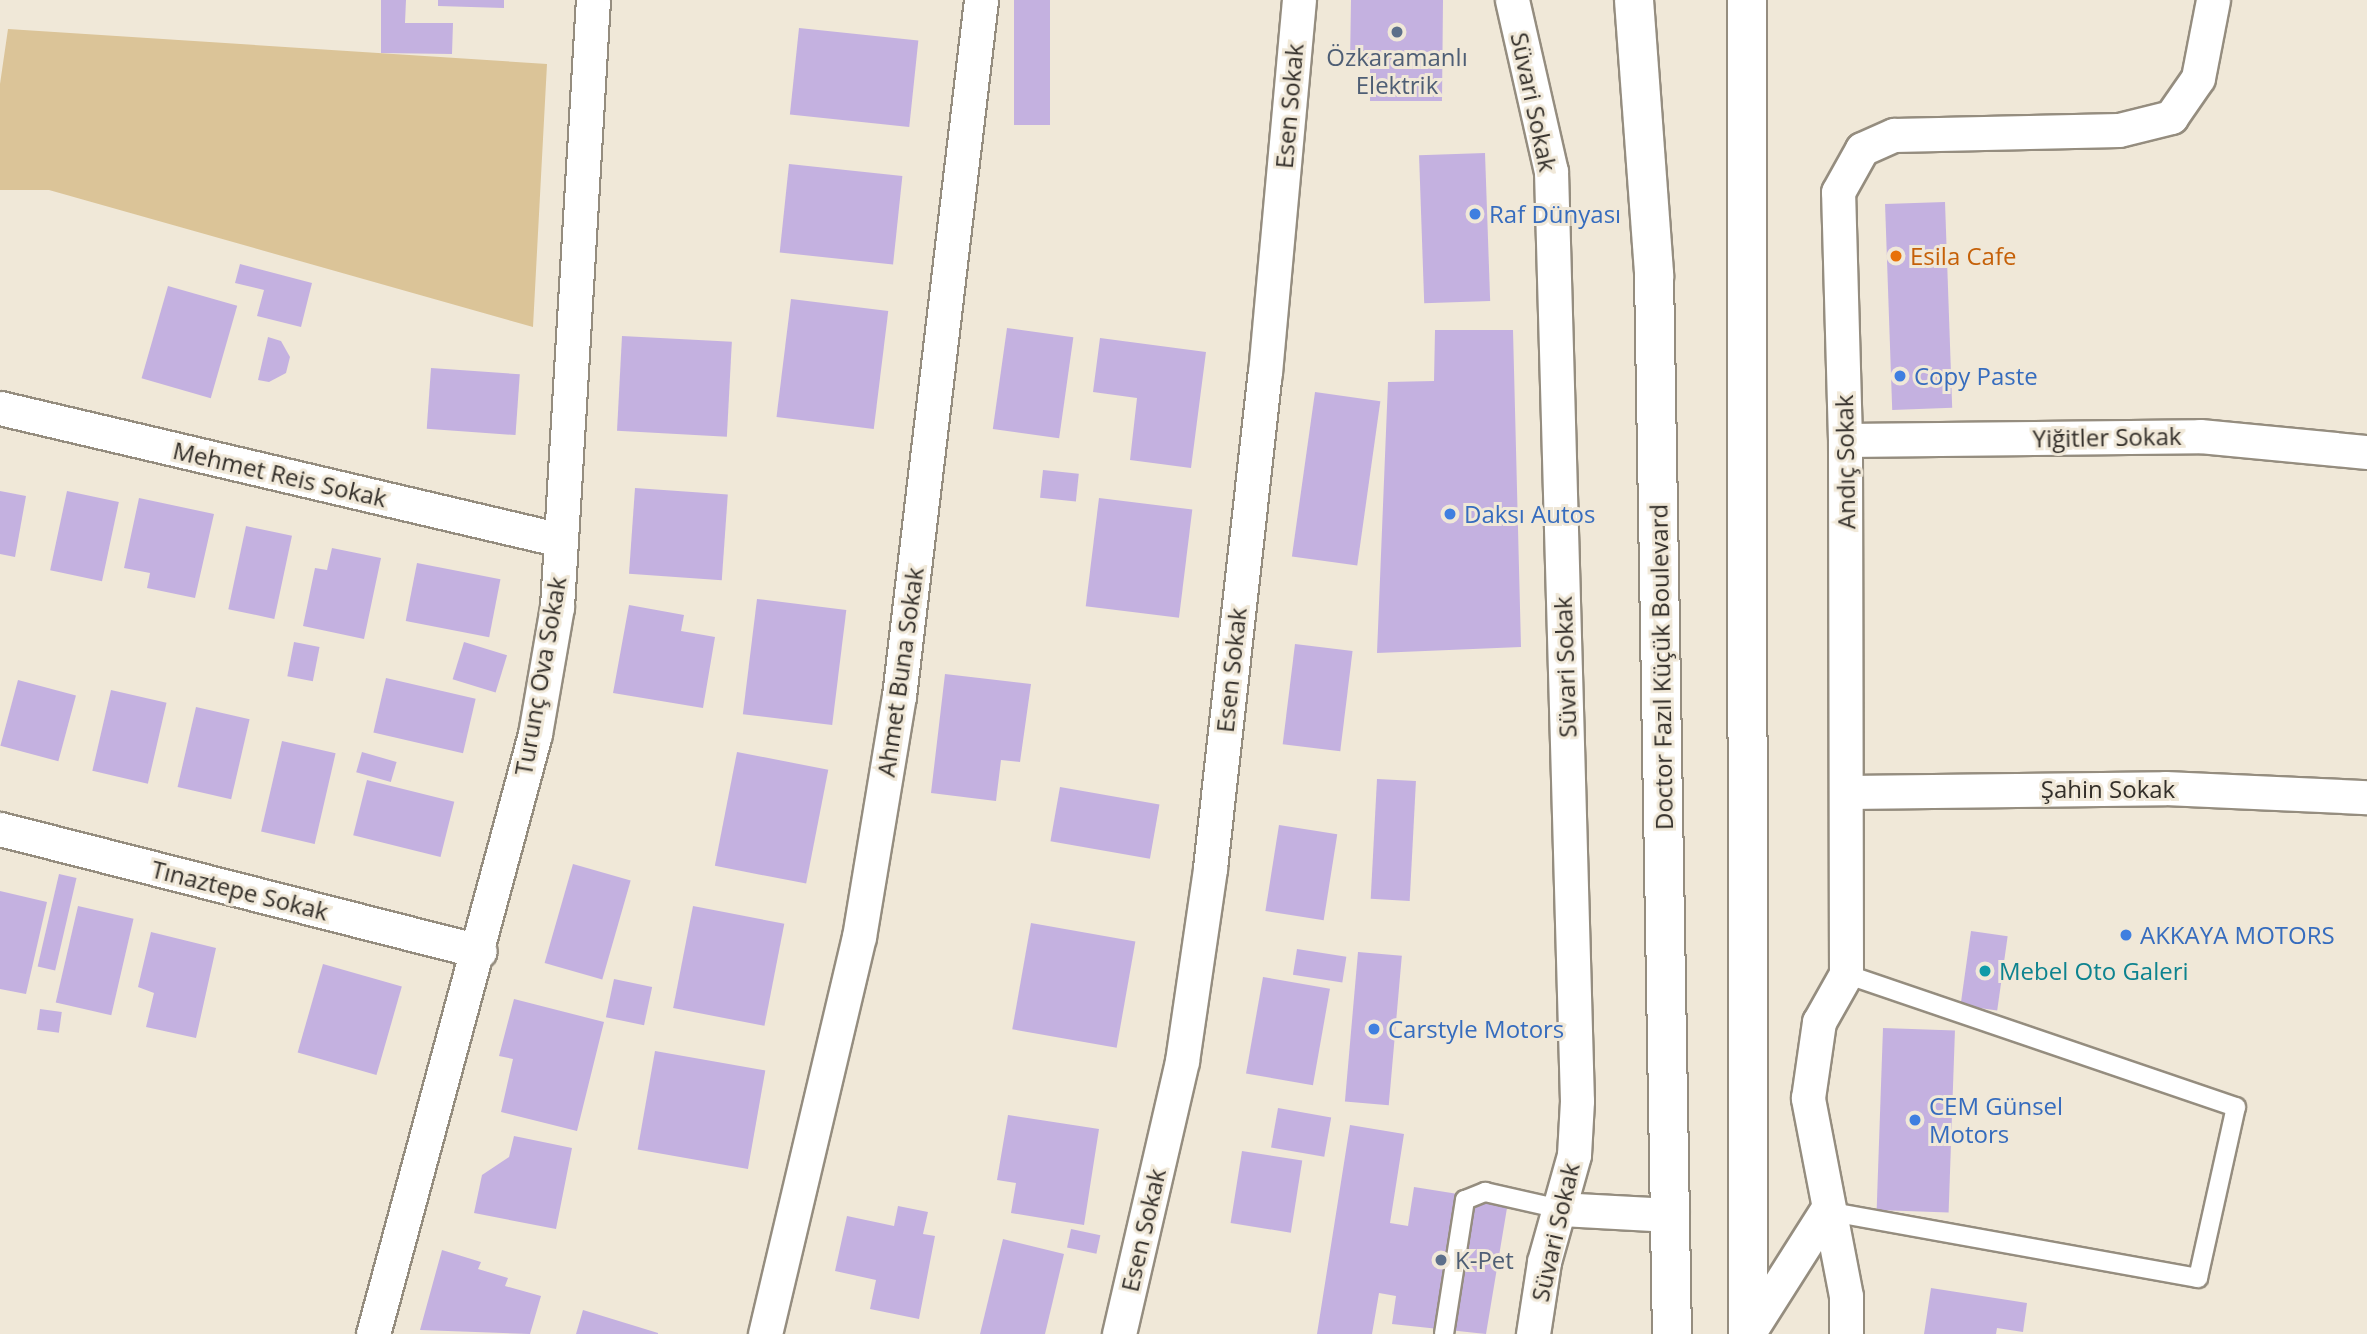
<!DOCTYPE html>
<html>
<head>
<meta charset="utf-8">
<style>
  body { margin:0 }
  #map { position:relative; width:2367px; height:1334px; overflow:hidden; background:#f0e8d8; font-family:"Open Sans",sans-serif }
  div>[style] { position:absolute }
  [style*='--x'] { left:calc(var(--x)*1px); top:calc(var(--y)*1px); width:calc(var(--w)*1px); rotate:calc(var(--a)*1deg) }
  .green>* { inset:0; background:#dbc498 }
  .building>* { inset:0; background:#c4b1e0; transform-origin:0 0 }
  .roads { filter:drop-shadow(2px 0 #958d7f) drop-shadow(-2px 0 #958d7f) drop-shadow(0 2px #958d7f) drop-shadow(0 -2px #958d7f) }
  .service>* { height:18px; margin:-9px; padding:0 9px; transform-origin:9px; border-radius:9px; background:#fff }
  .minor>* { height:33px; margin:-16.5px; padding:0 16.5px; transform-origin:16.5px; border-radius:16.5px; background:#fff }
  .trunk>* { height:38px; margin:-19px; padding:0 19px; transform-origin:19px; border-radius:19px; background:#fff }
  .dots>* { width:19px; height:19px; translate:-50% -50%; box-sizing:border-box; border:4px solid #f0e8d8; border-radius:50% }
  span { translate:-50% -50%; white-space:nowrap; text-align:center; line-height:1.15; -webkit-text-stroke:6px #f0e8d8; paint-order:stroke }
  .service-label { font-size:24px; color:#4e5e75 }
  .left { translate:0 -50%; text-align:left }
  .street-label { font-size:24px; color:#332f2a }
  .shop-label { font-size:24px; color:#366cbe }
  .food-label { font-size:24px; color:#c56008 }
  .culture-label { font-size:24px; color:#0d838f }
</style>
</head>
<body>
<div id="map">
  <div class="green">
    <div style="clip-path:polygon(8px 29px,547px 64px,533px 327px,49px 190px,0 190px,0 84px)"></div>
  </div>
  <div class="building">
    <div style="clip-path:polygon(381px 0,406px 0,405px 23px,453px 23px,452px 54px,381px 53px)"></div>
    <div style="clip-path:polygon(438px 0,504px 0,504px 8px,438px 6px)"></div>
    <div style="left:1014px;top:0;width:36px;height:125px"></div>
    <div style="clip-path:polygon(1351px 0,1443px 0,1442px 101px,1370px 101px,1370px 63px,1350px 63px)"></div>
    <div style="left:799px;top:28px;width:120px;height:87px;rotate:6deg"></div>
    <div style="left:1485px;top:153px;width:148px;height:66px;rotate:88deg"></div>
    <div style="left:789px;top:164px;width:114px;height:89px;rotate:6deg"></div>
    <div style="left:1945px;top:202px;width:206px;height:60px;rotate:88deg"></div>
    <div style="clip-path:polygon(240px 264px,312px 283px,301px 327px,257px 316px,264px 290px,235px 283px)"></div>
    <div style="left:168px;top:286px;width:72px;height:96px;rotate:16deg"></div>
    <div style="left:791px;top:299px;width:98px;height:119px;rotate:7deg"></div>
    <div style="left:1007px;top:328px;width:67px;height:102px;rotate:8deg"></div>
    <div style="clip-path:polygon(1435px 330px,1513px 330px,1521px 647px,1377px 653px,1388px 382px,1434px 381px)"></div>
    <div style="left:622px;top:336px;width:110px;height:95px;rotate:3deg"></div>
    <div style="clip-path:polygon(268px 337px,281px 341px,290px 357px,286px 373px,269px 382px,258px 380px)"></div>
    <div style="clip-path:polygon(1100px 338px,1206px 352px,1191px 468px,1130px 460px,1137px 398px,1093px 392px)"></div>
    <div style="left:431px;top:368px;width:89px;height:61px;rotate:4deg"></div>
    <div style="left:1315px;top:392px;width:66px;height:166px;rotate:8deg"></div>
    <div style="left:1043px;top:470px;width:36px;height:28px;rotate:6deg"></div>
    <div style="left:635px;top:488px;width:93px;height:86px;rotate:4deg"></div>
    <div style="clip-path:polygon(0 491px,26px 496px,15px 557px,0 554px)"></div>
    <div style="left:67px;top:491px;width:53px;height:81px;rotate:12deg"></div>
    <div style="clip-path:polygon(139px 498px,214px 514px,195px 598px,147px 588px,150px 573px,124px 568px)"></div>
    <div style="left:1099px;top:498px;width:94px;height:109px;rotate:7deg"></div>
    <div style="left:246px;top:526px;width:47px;height:85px;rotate:12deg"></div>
    <div style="clip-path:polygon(332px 548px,381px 558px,364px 639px,303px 626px,315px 568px,327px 570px)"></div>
    <div style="left:417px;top:563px;width:85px;height:59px;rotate:11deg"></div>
    <div style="left:757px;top:599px;width:90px;height:116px;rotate:7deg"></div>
    <div style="clip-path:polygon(629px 605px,684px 615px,681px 631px,715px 637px,703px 708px,613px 693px)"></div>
    <div style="left:294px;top:642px;width:26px;height:35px;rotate:11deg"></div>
    <div style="left:464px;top:642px;width:45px;height:39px;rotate:17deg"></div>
    <div style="left:1295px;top:644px;width:58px;height:101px;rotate:7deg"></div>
    <div style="clip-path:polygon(945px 674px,1031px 684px,1020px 762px,1001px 760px,996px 801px,931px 793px)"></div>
    <div style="left:386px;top:678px;width:92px;height:56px;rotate:13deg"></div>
    <div style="left:18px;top:680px;width:60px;height:68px;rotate:15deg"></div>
    <div style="left:111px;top:690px;width:57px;height:83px;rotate:13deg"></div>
    <div style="left:196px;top:707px;width:55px;height:82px;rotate:13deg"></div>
    <div style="left:282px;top:741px;width:55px;height:93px;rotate:13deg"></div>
    <div style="left:362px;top:752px;width:36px;height:21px;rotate:16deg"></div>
    <div style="left:737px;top:752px;width:93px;height:116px;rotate:11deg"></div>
    <div style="left:1377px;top:779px;width:39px;height:120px;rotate:3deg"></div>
    <div style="left:367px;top:780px;width:90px;height:57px;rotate:14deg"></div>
    <div style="left:1060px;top:787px;width:101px;height:55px;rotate:10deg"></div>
    <div style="left:1279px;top:825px;width:59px;height:87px;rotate:9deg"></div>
    <div style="left:573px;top:864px;width:60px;height:103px;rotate:16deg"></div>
    <div style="left:59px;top:874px;width:18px;height:95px;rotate:13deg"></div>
    <div style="clip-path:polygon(0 891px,47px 902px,26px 994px,0 989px)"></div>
    <div style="left:78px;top:906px;width:57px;height:99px;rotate:13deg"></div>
    <div style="left:693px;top:906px;width:93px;height:104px;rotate:11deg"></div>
    <div style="left:1031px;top:923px;width:106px;height:108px;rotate:10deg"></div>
    <div style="left:1971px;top:931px;width:37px;height:75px;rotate:8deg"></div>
    <div style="clip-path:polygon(151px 932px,216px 948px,196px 1038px,146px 1027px,154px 993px,138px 987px)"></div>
    <div style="left:1297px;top:949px;width:50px;height:26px;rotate:9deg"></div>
    <div style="left:1358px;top:952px;width:44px;height:150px;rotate:5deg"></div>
    <div style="left:323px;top:964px;width:82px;height:92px;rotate:16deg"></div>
    <div style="left:1263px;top:977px;width:68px;height:98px;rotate:10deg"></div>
    <div style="left:614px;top:979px;width:39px;height:39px;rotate:12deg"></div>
    <div style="clip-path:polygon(514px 999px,604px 1022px,577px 1131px,501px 1112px,513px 1059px,499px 1056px)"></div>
    <div style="left:40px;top:1009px;width:22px;height:21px;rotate:8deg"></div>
    <div style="left:1883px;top:1028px;width:72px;height:182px;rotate:2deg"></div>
    <div style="left:655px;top:1051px;width:112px;height:100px;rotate:10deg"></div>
    <div style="left:1278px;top:1108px;width:54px;height:40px;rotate:10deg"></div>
    <div style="clip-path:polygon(1008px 1115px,1099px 1129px,1084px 1225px,1011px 1213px,1016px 1183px,997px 1180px)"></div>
    <div style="clip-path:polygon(1350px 1125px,1404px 1134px,1390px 1223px,1408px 1226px,1414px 1187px,1508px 1202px,1486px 1334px,1392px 1324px,1396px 1296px,1379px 1293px,1372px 1334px,1317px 1334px)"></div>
    <div style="clip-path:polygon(514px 1136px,572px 1148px,556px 1229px,474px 1213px,482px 1175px,509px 1157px)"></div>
    <div style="left:1242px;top:1151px;width:61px;height:73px;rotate:9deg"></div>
    <div style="clip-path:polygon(898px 1206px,928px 1212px,923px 1234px,935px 1236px,919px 1319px,870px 1309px,876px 1280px,835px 1271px,847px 1216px,894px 1226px)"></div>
    <div style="left:1071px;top:1229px;width:30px;height:19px;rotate:12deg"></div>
    <div style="clip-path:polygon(1003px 1239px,1064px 1254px,1045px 1334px,980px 1334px)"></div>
    <div style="clip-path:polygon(442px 1250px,481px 1262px,478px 1269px,508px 1278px,505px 1286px,541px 1296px,530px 1334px,420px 1330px)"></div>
    <div style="clip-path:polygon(1931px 1288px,2027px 1303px,2023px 1332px,1997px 1328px,1996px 1334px,1924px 1334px)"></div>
    <div style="clip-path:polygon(583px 1310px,658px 1333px,658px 1334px,576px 1334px)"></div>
  </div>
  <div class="roads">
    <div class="service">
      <div style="--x:1826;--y:1211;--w:378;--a:10.2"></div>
      <div style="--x:2198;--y:1278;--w:175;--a:-77.5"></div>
      <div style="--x:2236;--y:1107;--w:412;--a:-161.2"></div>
      <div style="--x:1444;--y:1334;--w:136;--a:-81.1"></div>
      <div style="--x:1465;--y:1200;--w:22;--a:-22"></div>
      <div style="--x:1485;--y:1192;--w:77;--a:12.8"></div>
    </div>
    <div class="minor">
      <div style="--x:1512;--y:0;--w:175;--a:77.2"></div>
      <div style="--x:1551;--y:171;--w:930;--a:88.4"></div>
      <div style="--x:1577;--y:1101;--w:54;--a:93.2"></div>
      <div style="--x:1574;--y:1155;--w:111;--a:105.7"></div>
      <div style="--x:1544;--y:1262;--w:73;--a:98.7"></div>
      <div style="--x:0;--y:408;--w:576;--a:13.24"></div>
      <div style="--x:1845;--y:440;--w:355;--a:-0.6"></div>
      <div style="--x:2200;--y:436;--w:168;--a:5.5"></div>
      <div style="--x:1848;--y:792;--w:317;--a:-0.7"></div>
      <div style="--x:2165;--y:788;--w:202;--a:2.6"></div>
      <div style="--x:0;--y:829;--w:495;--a:14.3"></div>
      <div style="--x:1560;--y:1209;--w:112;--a:3.1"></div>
      <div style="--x:373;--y:1334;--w:621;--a:-74.89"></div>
      <div style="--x:535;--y:734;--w:129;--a:-80.2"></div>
      <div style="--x:557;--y:607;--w:608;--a:-86.61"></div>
      <div style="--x:765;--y:1334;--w:408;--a:-76.7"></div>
      <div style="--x:859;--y:937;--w:244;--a:-80.6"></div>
      <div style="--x:899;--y:696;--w:701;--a:-83.28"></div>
      <div style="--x:1119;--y:1334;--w:280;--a:-77"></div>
      <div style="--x:1182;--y:1061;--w:195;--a:-81.7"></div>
      <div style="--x:1210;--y:868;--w:498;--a:-83.7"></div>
      <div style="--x:1265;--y:373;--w:375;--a:-84.8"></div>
      <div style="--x:1748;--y:1334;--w:146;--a:-57.6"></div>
      <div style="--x:1846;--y:1334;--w:38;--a:-90"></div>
      <div style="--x:1846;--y:1296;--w:202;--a:-100.9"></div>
      <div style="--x:1808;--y:1098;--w:77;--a:-81.8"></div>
      <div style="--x:1819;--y:1022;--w:55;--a:-60.6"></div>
      <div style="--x:1846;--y:974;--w:534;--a:-90.11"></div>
      <div style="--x:1845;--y:440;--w:248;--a:-91.6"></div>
      <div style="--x:1838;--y:192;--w:49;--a:-60.8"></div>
      <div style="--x:1862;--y:149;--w:35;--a:-24"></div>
      <div style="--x:1894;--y:135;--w:225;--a:-1.3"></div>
      <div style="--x:2119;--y:130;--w:54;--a:-14"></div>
      <div style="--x:2171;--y:117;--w:47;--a:-55.3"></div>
      <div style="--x:2198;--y:78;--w:79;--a:-79.1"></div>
    </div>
    <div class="trunk">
      <div style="--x:1634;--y:0;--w:276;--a:85.8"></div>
      <div style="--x:1654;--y:275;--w:1059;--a:89.03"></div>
      <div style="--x:1747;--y:0;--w:1334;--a:89.96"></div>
    </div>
  </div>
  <div class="dots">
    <div style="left:1397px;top:32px;background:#5c6f8a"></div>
    <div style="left:1475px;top:214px;background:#3f7fe0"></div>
    <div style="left:1896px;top:256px;background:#e8710a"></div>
    <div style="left:1900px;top:376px;background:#3f7fe0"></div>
    <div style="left:1450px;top:514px;background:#3f7fe0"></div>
    <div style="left:2126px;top:935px;background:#3f7fe0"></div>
    <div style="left:1985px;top:971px;background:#0f9aa8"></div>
    <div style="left:1374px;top:1029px;background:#3f7fe0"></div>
    <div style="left:1915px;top:1120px;background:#3f7fe0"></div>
    <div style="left:1441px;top:1260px;background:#5c6f8a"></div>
  </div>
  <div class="service-label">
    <span style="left:1397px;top:71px">Özkaramanlı<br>Elektrik</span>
    <span class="left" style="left:1455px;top:1260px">K-Pet</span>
  </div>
  <div class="street-label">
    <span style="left:1534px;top:102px;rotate:78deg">Süvari Sokak</span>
    <span style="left:1289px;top:106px;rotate:-85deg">Esen Sokak</span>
    <span style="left:2107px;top:437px;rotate:-1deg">Yiğitler Sokak</span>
    <span style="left:1845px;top:462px;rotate:-91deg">Andıç Sokak</span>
    <span style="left:280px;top:474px;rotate:13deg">Mehmet Reis Sokak</span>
    <span style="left:1565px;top:667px;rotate:-92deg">Süvari Sokak</span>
    <span style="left:1661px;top:667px;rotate:-91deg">Doctor Fazıl Küçük Boulevard</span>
    <span style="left:1231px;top:670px;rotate:-84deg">Esen Sokak</span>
    <span style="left:900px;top:672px;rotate:-82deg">Ahmet Buna Sokak</span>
    <span style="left:540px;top:676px;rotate:-80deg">Turunç Ova Sokak</span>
    <span style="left:2108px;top:789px">Şahin Sokak</span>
    <span style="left:240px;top:890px;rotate:14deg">Tınaztepe Sokak</span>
    <span style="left:1143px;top:1230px;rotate:-77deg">Esen Sokak</span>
    <span style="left:1555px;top:1232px;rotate:-77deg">Süvari Sokak</span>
  </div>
  <div class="shop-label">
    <span class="left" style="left:1489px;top:214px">Raf Dünyası</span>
    <span class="left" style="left:1914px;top:376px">Copy Paste</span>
    <span class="left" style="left:1464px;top:514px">Daksı Autos</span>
    <span class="left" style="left:2140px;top:935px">AKKAYA MOTORS</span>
    <span class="left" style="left:1388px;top:1029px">Carstyle Motors</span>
    <span class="left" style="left:1929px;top:1120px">CEM Günsel<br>Motors</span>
  </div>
  <div class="food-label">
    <span class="left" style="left:1910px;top:256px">Esila Cafe</span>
  </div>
  <div class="culture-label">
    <span class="left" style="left:1999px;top:971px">Mebel Oto Galeri</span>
  </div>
</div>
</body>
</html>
